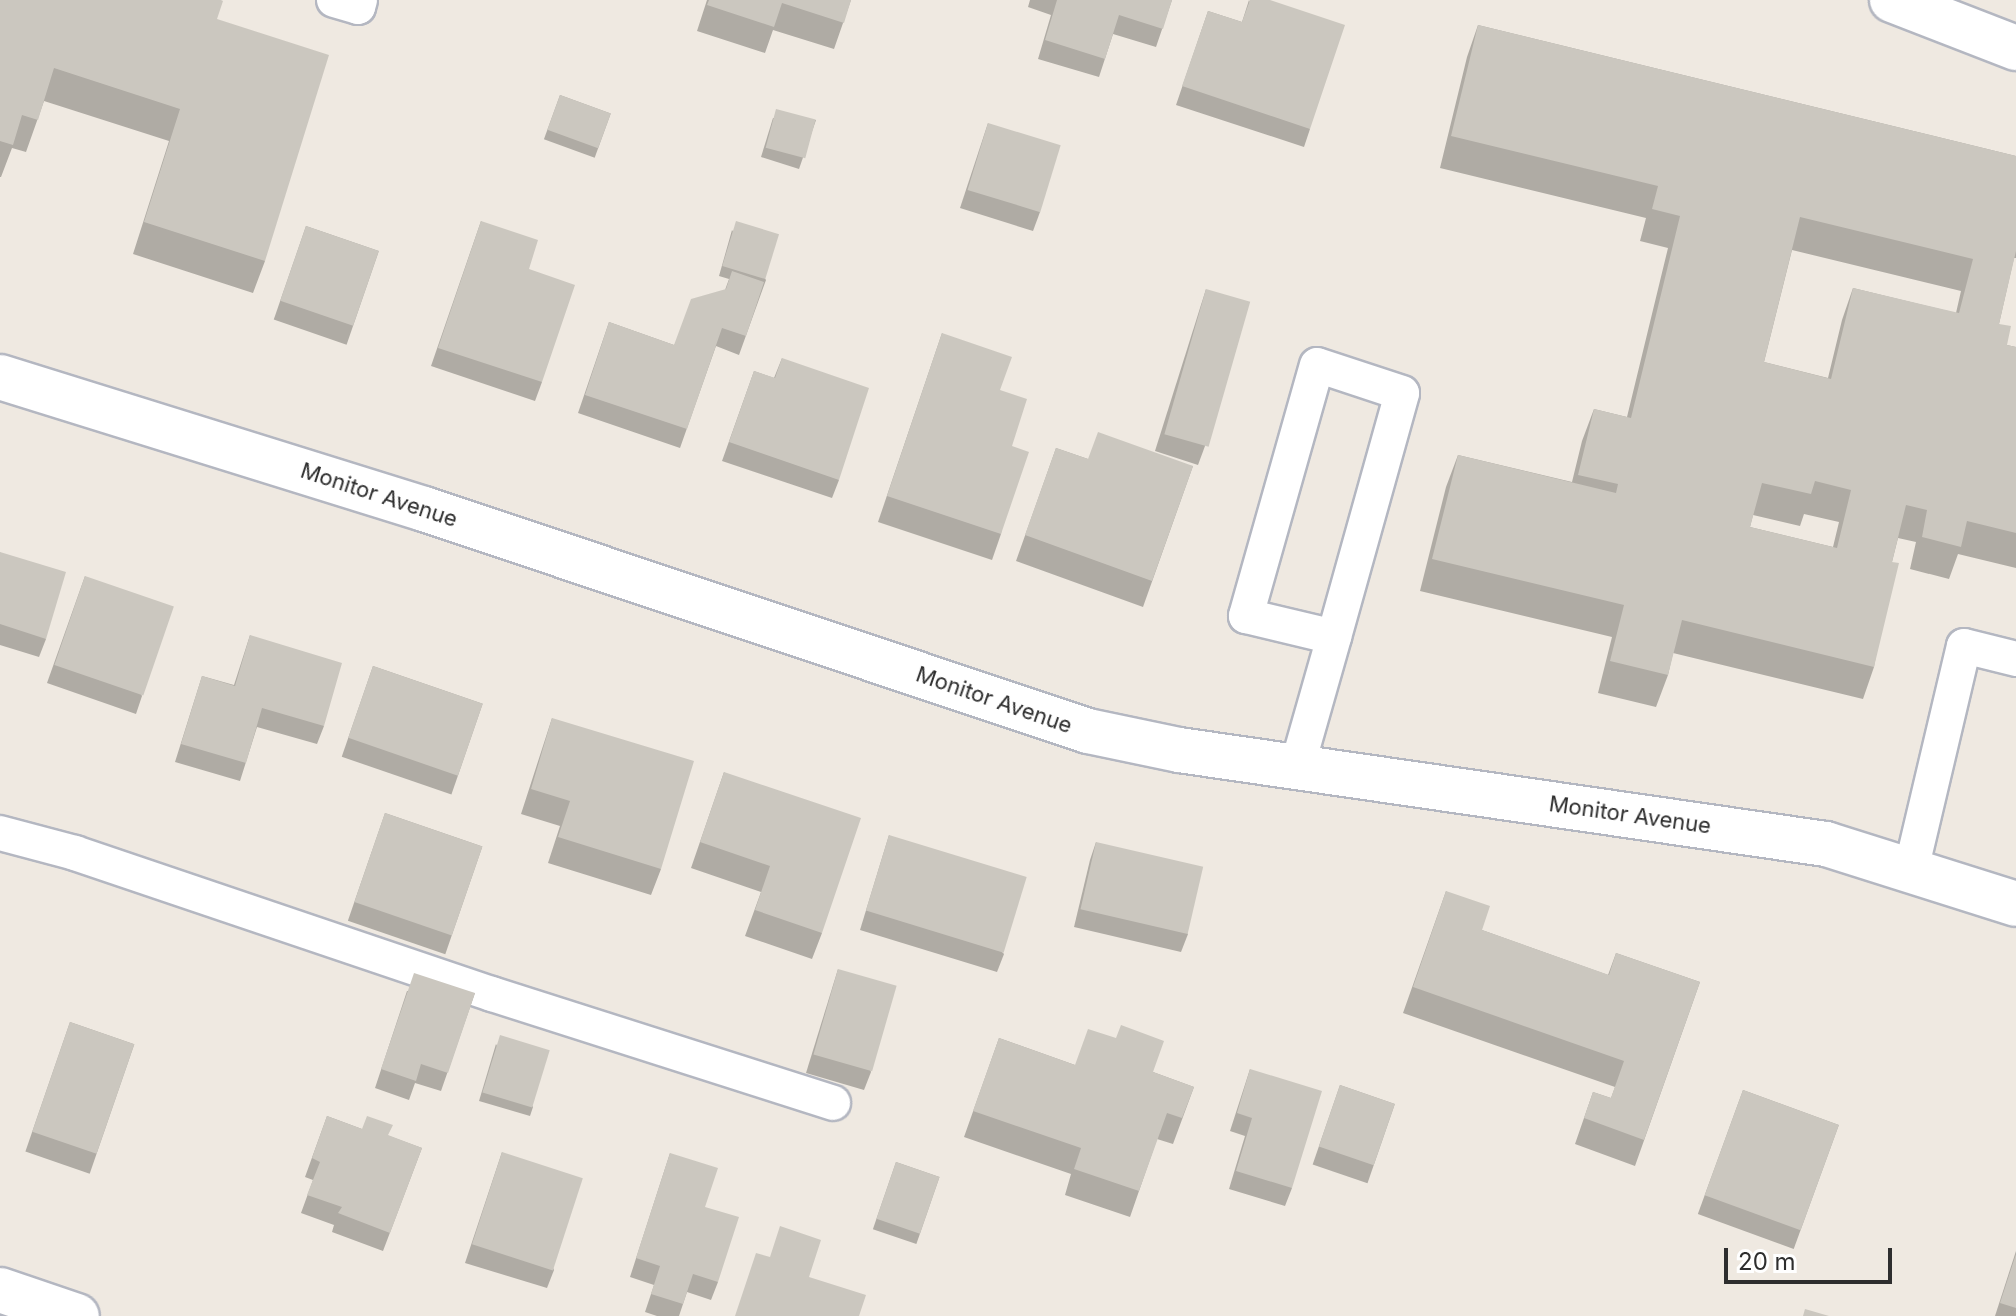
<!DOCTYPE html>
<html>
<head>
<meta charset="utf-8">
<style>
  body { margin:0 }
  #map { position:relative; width:2016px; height:1316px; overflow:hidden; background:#efe9e1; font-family:Inter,sans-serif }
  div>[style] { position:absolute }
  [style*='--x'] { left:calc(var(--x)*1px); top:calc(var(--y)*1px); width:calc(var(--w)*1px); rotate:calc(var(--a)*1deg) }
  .roads { filter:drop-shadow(2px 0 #b4b7c1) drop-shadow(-2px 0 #b4b7c1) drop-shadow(0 2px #b4b7c1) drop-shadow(0 -2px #b4b7c1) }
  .service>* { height:34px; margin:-17px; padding:0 17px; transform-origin:17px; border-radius:17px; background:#fff }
  .minor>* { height:44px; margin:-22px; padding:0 22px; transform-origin:22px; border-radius:22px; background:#fff }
  .secondary>* { height:44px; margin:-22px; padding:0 22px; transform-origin:22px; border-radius:22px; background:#fff }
  .wall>* { inset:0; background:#afaba4; transform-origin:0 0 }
  .building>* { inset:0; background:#cbc7bf; transform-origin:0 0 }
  span { translate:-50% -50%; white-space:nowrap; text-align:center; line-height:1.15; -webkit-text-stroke:7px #fff; paint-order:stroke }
  .street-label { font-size:22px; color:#2e2e2e }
  .scale { position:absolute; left:1724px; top:1248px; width:168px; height:36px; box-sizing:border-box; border:4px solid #2e2e2e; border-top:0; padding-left:10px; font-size:24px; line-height:28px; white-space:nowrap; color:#2e2e2e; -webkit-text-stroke:6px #fff; paint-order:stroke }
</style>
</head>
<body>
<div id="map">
  <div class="roads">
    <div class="service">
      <div style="--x:334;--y:0;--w:25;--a:16"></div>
      <div style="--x:358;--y:7;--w:7;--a:-74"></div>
      <div style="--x:1297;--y:767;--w:135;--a:-74.1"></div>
      <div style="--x:1334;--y:637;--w:253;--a:-74.4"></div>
      <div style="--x:1402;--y:393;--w:89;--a:-161.8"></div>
      <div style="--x:1317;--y:365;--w:261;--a:105.8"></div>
      <div style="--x:1246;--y:616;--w:90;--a:13.4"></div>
      <div style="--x:0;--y:833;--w:78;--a:14.9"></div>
      <div style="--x:75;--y:853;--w:440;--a:18.7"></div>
      <div style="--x:492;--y:994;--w:358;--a:17.7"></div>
      <div style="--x:1911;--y:870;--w:230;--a:-76.7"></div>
      <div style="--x:1964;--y:646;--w:54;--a:14"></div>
    </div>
    <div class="minor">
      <div style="--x:1892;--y:0;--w:133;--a:21.2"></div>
      <div style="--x:0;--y:377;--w:444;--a:17.3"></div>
      <div style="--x:424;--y:509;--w:700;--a:18.49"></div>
      <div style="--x:1088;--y:731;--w:93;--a:11.8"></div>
      <div style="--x:1179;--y:750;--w:654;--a:8.27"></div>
      <div style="--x:1826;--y:844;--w:199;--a:17.5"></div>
    </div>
    <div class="secondary">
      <div style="--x:0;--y:1290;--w:81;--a:18.7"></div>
    </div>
  </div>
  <div class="wall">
    <div style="clip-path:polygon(0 0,217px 19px,265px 261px,253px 293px,133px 254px,169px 141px,44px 101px,26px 152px,12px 148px,1px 177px,0 177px)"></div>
    <div style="clip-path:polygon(707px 0,851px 0,834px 49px,773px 30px,765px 53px,697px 31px)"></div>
    <div style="clip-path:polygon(1030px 0,1172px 0,1156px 47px,1113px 34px,1099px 77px,1038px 59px,1051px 15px,1028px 7px)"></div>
    <div style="clip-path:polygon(1249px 0,1310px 129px,1304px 147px,1176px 105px,1208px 11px,1242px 22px)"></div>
    <div style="clip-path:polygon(evenodd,1478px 25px,2016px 156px,2016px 258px,2014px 258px,1999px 324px,2007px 345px,2016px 347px,2016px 568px,1958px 554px,1949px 579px,1910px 569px,1916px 542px,1898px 538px,1892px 562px,1874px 667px,1863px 699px,1673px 653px,1668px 675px,1656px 707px,1598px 693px,1612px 637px,1420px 591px,1446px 487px,1458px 455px,1572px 482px,1582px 441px,1594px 409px,1627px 417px,1668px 248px,1640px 241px,1646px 218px,1440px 168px,1467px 57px,1478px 25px,1792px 250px,1961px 291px,1956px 313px,1853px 288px,1842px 320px,1828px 378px,1764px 362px,1792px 250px,1478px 25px,1804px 514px,1839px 522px,1833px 547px,1750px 527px,1753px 515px,1800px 526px,1804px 514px)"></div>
    <div style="left:560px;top:95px;width:54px;height:47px;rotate:20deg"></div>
    <div style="clip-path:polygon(773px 118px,816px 120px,799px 169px,761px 157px)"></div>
    <div style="clip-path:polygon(988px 123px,1040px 212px,1033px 231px,960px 208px)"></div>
    <div style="clip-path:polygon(481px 221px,529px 269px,542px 382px,535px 401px,431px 366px)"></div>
    <div style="left:306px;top:226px;width:77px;height:99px;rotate:19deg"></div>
    <div style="clip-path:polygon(732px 230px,766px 280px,739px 355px,716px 346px,680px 448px,578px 413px,609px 322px,674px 345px,725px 290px,729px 279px,719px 276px)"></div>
    <div style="clip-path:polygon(1206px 289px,1205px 446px,1198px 465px,1155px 451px)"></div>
    <div style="clip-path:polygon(942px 333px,1000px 390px,1012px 446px,1001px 534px,992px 560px,878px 522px)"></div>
    <div style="clip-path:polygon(782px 358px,839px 480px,832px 498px,722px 461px,754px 371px,774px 378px)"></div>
    <div style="clip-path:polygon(1056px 448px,1088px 459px,1193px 466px,1143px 607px,1016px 561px)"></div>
    <div style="clip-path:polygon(0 552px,46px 639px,39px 657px,0 645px)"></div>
    <div style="clip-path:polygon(85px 576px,142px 696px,136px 714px,47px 683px)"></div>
    <div style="clip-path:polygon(250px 635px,324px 726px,317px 744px,257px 727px,240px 781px,175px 762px,202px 676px,234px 685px)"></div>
    <div style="left:373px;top:666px;width:116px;height:96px;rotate:19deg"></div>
    <div style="clip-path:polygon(552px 718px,661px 869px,651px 895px,548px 863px,560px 826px,521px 814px)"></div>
    <div style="clip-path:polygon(724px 772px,822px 933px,812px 959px,745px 936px,761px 892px,691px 868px)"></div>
    <div style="left:385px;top:813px;width:103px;height:114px;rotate:19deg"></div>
    <div style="clip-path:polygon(889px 835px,1004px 954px,997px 972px,860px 930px)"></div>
    <div style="clip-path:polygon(1096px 842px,1188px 934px,1181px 952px,1074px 927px,1090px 860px)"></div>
    <div style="clip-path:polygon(1446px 891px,1482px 930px,1608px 975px,1616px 953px,1700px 982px,1635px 1166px,1575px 1144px,1593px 1092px,1611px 1098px,1615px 1087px,1403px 1013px)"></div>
    <div style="clip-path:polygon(838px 969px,871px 1072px,864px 1090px,806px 1073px)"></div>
    <div style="clip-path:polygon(407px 991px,475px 993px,441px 1091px,415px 1083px,409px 1100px,375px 1088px)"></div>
    <div style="left:70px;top:1022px;width:68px;height:137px;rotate:19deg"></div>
    <div style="clip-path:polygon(999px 1038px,1075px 1065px,1153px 1072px,1194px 1087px,1173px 1144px,1157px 1139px,1130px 1217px,1065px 1195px,1071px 1174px,964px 1137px)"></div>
    <div style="clip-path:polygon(496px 1044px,533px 1107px,530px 1116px,479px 1101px)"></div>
    <div style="clip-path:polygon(1250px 1069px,1292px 1188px,1285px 1206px,1229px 1189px,1245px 1136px,1230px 1131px)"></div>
    <div style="left:1340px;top:1085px;width:58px;height:84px;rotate:19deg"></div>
    <div style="left:1743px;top:1090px;width:102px;height:132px;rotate:20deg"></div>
    <div style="clip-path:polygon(327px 1116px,362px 1129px,389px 1136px,422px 1148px,383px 1251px,332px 1232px,334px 1225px,301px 1213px,313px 1180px,305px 1177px)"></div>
    <div style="clip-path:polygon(502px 1152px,554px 1270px,547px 1288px,465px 1263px)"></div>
    <div style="clip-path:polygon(670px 1153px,705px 1207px,718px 1282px,711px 1300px,687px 1292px,679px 1316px,657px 1316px,645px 1312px,654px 1285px,630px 1277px)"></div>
    <div style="left:896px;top:1162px;width:46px;height:71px;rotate:19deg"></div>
    <div style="clip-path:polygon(2016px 1251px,2016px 1316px,1995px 1316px)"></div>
  </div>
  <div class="building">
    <div style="clip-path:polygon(0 0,221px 0,223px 1px,217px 19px,329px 55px,265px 261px,144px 222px,180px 109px,54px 68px,38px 120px,22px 115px,13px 145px,0 141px)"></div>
    <div style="clip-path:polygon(709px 0,851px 0,844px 23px,782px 3px,774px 27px,707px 5px)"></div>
    <div style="clip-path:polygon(1057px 0,1172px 0,1163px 29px,1119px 15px,1105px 59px,1045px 40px)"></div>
    <div style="clip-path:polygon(1250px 0,1270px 0,1345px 25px,1310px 129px,1182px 86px,1208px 11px,1242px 22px)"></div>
    <div style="clip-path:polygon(evenodd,1478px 25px,2016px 156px,2016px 251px,1999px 324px,2011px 326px,2007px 345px,2016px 347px,2016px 533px,1967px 521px,1961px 547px,1922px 537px,1927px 510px,1906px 505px,1892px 562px,1899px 563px,1874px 667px,1682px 620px,1668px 675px,1610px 661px,1624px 605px,1432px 559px,1458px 455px,1616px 493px,1618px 484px,1578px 475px,1594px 409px,1631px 418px,1680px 216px,1652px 209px,1658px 186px,1451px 136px,1478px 25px,1800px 217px,1973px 259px,1959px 313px,1853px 288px,1831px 379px,1764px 362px,1800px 217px,1478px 25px,1815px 481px,1851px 490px,1837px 548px,1750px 527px,1762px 483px,1811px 494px,1815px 481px)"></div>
    <div style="left:560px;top:95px;width:54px;height:37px;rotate:20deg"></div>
    <div style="left:776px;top:109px;width:41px;height:40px;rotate:15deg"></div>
    <div style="left:988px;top:123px;width:76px;height:70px;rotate:17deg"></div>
    <div style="clip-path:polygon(481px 221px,538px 240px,529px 269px,575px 285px,542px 382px,438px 348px)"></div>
    <div style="left:736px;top:221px;width:45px;height:47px;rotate:17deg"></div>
    <div style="left:306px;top:226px;width:77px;height:79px;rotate:19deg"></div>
    <div style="clip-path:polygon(732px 271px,764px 282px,746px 336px,722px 328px,687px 429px,585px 395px,609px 322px,674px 345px,691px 299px,726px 289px)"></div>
    <div style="left:1206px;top:289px;width:46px;height:151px;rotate:16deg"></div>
    <div style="clip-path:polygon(942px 333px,1012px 357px,1000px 390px,1027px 399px,1012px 446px,1029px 452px,1001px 534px,887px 496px)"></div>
    <div style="clip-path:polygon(782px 358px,869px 388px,839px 480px,729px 442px,754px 371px,775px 378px)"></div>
    <div style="clip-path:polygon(1098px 432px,1193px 466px,1152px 581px,1025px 535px,1056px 448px,1088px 459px)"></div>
    <div style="clip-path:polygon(0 552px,66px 572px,46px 639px,0 624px)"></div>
    <div style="left:85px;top:576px;width:94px;height:94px;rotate:19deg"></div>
    <div style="clip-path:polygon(250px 635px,342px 663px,324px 726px,262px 708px,246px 763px,181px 744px,202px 676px,235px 686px)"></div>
    <div style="left:373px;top:666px;width:116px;height:76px;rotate:19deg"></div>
    <div style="clip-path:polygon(552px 718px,694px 761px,661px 869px,558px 837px,570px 801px,531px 789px)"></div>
    <div style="clip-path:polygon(724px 772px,861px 818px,822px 933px,755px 910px,770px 866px,700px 842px)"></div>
    <div style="left:385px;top:813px;width:103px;height:94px;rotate:19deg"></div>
    <div style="left:889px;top:835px;width:144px;height:79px;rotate:17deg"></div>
    <div style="left:1096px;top:842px;width:110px;height:69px;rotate:13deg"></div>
    <div style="clip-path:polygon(1446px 891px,1490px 906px,1482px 930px,1609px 975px,1616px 953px,1700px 982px,1644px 1140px,1584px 1118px,1593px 1092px,1611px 1098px,1624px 1061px,1413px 987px)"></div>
    <div style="left:838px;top:969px;width:61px;height:89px;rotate:16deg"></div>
    <div style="clip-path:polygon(414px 973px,475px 993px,448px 1073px,421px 1064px,416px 1081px,381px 1069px)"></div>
    <div style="left:70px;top:1022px;width:68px;height:116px;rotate:19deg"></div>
    <div style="clip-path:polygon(1121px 1025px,1164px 1041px,1153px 1072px,1194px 1087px,1182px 1118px,1167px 1113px,1139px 1191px,1074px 1169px,1081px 1148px,973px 1111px,999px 1038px,1075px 1065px,1088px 1029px,1116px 1038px)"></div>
    <div style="left:500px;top:1035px;width:52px;height:60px;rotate:17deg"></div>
    <div style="clip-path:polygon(1250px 1069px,1322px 1091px,1292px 1188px,1236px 1171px,1252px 1118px,1237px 1113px)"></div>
    <div style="left:1340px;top:1085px;width:58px;height:65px;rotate:19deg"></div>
    <div style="left:1743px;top:1090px;width:102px;height:112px;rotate:20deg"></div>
    <div style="clip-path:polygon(327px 1116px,362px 1129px,367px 1116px,393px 1125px,388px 1135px,422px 1148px,390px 1233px,338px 1213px,342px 1207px,307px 1195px,320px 1162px,312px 1158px)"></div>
    <div style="left:502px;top:1152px;width:85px;height:97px;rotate:18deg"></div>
    <div style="clip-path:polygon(670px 1153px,718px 1168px,705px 1207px,739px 1217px,718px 1282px,693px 1274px,683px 1304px,651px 1294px,660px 1266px,636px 1258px)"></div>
    <div style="left:896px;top:1162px;width:46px;height:60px;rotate:19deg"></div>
    <div style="clip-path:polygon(780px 1226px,821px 1240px,809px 1277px,866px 1295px,859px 1316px,735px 1316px,756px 1253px,770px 1257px)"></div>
    <div style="clip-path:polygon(2016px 1254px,2016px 1308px,2000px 1303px)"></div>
    <div style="clip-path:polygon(1805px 1309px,1829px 1316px,1803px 1316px)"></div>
  </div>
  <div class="street-label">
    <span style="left:379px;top:495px;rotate:18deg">Monitor Avenue</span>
    <span style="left:994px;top:700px;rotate:19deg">Monitor Avenue</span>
    <span style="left:1630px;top:815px;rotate:8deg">Monitor Avenue</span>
  </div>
  <div class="scale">20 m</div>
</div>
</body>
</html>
